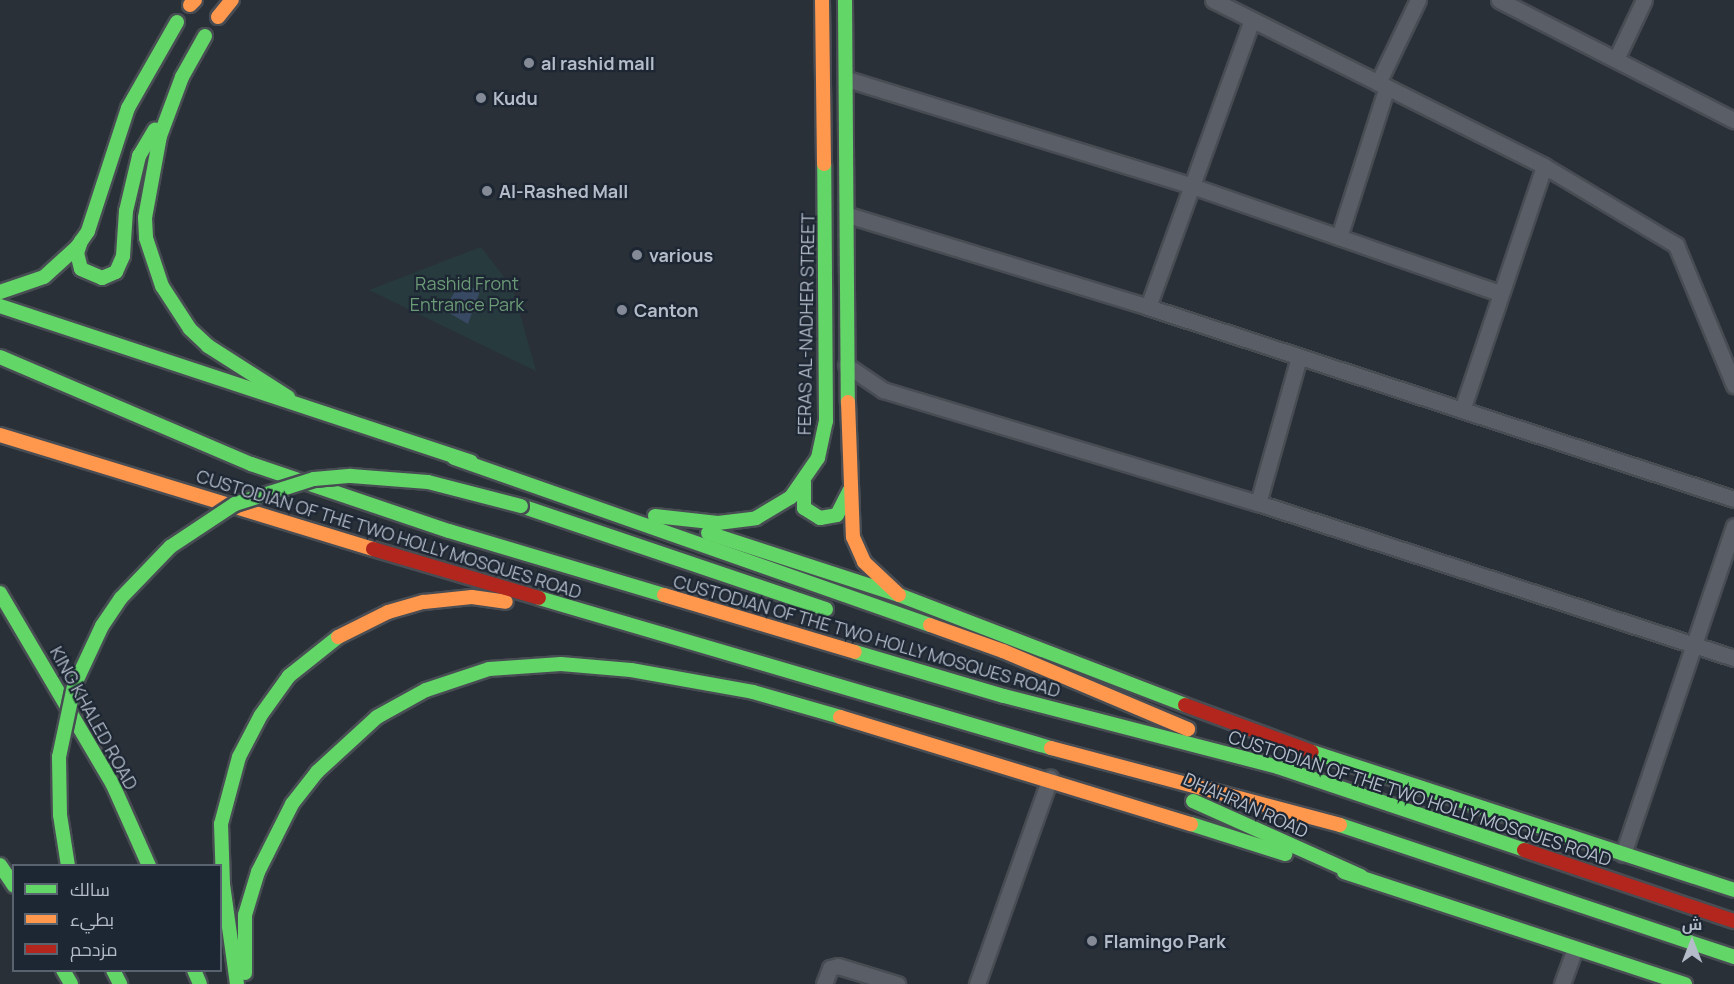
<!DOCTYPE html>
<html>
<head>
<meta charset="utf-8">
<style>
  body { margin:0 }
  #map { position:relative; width:1734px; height:984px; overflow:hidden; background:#2a3038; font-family:Manrope,Cairo,sans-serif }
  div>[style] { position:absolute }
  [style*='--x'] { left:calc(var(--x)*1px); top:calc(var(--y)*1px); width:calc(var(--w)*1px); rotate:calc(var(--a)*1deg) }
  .green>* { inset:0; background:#273a3e }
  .water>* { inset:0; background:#384963 }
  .roads { filter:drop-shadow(2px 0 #484c53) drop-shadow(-2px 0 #484c53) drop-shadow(0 2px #484c53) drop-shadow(0 -2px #484c53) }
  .street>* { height:15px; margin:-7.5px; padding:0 7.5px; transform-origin:7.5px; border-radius:7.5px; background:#5a5e66 }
  .fast>* { height:14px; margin:-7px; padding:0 7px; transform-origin:7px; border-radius:7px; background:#63d668 }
  .slow>* { height:14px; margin:-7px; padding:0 7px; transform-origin:7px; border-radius:7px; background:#ff974d }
  .jam>* { height:14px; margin:-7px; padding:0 7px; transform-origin:7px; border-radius:7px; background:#b3261e }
  .bridges { filter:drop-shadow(2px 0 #474c53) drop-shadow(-2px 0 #474c53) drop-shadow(0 2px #474c53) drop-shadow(0 -2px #474c53) }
  .fast-bridge>* { height:14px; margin:-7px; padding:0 7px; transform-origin:7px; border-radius:7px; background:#63d668 }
  .dots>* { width:16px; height:16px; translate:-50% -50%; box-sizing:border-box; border:3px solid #1d2633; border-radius:50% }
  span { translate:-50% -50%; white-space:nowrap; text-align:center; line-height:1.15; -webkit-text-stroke:4.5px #1d2633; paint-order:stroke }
  .poi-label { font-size:18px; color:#b4bcc9; font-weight:700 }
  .left { translate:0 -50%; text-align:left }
  .park-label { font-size:18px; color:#6b9a76 }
  .street-label { font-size:18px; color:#b4bcc9 }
  .legend { position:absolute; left:12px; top:864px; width:210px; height:108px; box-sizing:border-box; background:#1d2633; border:2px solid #59626f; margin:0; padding:8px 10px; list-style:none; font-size:18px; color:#b4bcc9 }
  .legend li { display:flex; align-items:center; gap:12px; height:30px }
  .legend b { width:30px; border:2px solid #59626f }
  .north { position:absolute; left:1662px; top:912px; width:60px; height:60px; -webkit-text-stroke:4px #1d2633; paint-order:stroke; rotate:0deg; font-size:16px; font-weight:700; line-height:24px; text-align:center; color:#b4bcc9 }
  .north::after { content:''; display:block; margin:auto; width:21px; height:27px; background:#b4bcc9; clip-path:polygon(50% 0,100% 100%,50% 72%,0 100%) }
</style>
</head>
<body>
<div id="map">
  <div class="green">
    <div style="clip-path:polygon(481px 247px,513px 289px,536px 371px,369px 290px)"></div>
  </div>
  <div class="water">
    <div style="clip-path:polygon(460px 283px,480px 291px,468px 324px,444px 310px)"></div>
  </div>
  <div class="roads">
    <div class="street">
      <div style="--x:1213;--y:0;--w:370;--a:26.6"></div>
      <div style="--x:1544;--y:166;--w:154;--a:30.9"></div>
      <div style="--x:1676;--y:245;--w:152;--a:67.5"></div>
      <div style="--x:1499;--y:0;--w:264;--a:27.1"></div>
      <div style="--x:1616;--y:59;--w:65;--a:-64.6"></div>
      <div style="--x:847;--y:79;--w:361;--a:17.2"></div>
      <div style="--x:1192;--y:186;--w:326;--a:19.2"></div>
      <div style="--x:1378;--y:83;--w:92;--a:-64.3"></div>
      <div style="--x:848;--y:215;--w:314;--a:17"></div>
      <div style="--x:1148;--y:307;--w:617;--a:18.14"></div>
      <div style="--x:1339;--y:237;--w:157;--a:-72.3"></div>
      <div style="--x:1148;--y:307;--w:305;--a:-70.1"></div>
      <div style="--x:846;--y:365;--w:45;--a:34"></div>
      <div style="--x:883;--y:390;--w:392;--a:16.8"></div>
      <div style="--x:1258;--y:503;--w:501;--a:18.04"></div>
      <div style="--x:1462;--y:410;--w:257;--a:-71.4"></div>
      <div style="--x:1258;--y:503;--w:152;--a:-74.3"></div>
      <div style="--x:1623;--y:854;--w:346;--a:-71.3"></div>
      <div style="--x:824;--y:984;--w:17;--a:-69"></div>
      <div style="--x:830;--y:968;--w:8;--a:-14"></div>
      <div style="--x:838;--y:966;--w:62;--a:17"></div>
      <div style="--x:977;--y:984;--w:219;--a:-70.5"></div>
      <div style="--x:1562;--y:984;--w:38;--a:-70"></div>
    </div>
    <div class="fast">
      <div style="--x:845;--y:0;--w:402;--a:89.6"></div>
      <div style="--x:205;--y:36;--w:47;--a:119.3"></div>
      <div style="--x:182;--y:77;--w:63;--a:110.4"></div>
      <div style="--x:160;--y:136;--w:83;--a:100.4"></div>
      <div style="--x:145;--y:218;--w:20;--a:87"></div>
      <div style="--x:146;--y:238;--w:51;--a:71.6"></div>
      <div style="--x:162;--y:286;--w:51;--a:56.9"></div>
      <div style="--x:190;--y:329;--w:25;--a:43"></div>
      <div style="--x:208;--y:346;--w:95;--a:32.5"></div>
      <div style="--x:81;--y:241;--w:13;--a:108"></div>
      <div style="--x:77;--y:253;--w:16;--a:76"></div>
      <div style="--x:81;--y:269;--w:23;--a:23"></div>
      <div style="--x:102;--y:278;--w:15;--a:-23"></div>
      <div style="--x:116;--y:272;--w:17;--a:-66"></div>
      <div style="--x:123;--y:256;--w:45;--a:-86.2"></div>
      <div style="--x:126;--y:211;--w:57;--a:-76.7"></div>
      <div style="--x:139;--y:156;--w:31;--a:-59"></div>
      <div style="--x:0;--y:292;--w:46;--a:-18.8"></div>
      <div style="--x:44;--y:277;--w:45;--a:-42.3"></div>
      <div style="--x:77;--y:247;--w:19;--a:-55"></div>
      <div style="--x:88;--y:231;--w:129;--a:-72"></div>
      <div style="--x:128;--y:108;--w:99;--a:-60.3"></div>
      <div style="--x:0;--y:306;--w:496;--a:18.3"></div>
      <div style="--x:0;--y:357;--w:273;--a:23.1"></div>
      <div style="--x:251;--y:464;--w:209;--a:18.7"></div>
      <div style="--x:449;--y:531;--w:224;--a:16.6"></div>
      <div style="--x:454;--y:458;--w:504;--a:19.33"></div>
      <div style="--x:804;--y:482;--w:26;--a:90"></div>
      <div style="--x:804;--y:508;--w:19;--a:32"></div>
      <div style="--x:820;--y:518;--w:17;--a:-10"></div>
      <div style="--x:837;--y:515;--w:27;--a:-63"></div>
      <div style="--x:521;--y:506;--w:322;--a:18.7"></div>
      <div style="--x:655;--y:516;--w:63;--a:6.3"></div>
      <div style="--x:718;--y:523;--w:38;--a:-7"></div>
      <div style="--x:756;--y:518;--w:41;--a:-31"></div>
      <div style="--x:791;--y:497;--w:47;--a:-55.3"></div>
      <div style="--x:818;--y:458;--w:38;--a:-78"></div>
      <div style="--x:826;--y:421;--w:257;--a:-90.4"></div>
      <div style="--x:708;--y:533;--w:201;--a:18"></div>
      <div style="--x:899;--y:595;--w:306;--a:21"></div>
      <div style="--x:0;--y:593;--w:223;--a:59.5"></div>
      <div style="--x:113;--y:785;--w:89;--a:66"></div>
      <div style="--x:539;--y:598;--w:534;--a:16.33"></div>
      <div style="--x:855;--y:652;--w:155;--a:16.5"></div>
      <div style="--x:1004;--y:696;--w:283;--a:14.5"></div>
      <div style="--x:1278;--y:767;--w:260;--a:18.6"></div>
      <div style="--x:1312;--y:752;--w:444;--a:18.1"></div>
      <div style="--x:1193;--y:801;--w:184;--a:24.1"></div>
      <div style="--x:1191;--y:824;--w:99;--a:17.7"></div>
      <div style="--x:1340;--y:825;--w:416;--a:18.5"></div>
      <div style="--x:0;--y:865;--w:25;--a:56"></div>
      <div style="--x:1344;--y:872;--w:359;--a:18.2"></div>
      <div style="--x:63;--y:970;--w:16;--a:60"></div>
      <div style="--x:113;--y:970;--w:16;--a:63"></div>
      <div style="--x:194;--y:970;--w:15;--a:67"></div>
      <div style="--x:245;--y:973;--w:58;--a:-90"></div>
      <div style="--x:245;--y:915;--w:45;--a:-73.2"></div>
      <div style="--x:258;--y:872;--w:76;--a:-63.4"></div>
      <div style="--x:292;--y:804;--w:41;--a:-52"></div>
      <div style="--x:317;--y:772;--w:81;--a:-42.5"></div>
      <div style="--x:377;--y:717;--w:56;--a:-28.9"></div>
      <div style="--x:426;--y:690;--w:66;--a:-18.4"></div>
      <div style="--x:489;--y:669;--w:72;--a:-4"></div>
      <div style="--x:561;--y:664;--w:70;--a:4.9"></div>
      <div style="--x:631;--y:670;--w:124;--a:10.2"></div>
      <div style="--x:753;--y:692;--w:91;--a:16"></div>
      <div style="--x:237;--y:984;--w:101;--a:-98"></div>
      <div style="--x:223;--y:884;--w:60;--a:-91.9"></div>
      <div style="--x:221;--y:824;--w:69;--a:-75"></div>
      <div style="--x:239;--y:757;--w:47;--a:-62.4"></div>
      <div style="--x:261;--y:715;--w:48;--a:-54.3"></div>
      <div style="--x:289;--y:676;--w:63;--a:-38.5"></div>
    </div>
    <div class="slow">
      <div style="--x:822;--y:0;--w:164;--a:89.3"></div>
      <div style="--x:190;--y:5;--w:7;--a:-45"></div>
      <div style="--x:218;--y:17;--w:22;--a:-51"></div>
      <div style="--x:848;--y:402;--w:135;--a:87.9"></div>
      <div style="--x:853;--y:537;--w:27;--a:66"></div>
      <div style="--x:864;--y:562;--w:48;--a:43.3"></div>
      <div style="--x:0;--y:435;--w:390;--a:17"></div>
      <div style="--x:664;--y:595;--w:199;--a:16.6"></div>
      <div style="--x:930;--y:625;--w:77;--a:19.6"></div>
      <div style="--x:1003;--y:651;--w:201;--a:22.9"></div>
      <div style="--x:338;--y:637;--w:56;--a:-26.6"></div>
      <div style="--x:388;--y:612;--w:37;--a:-16"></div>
      <div style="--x:424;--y:602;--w:48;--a:-5.9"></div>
      <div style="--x:472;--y:597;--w:34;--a:8"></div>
      <div style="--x:840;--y:717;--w:367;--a:17"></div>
      <div style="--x:1051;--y:748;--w:299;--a:14.9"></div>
    </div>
    <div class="jam">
      <div style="--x:373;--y:549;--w:173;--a:16.4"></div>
      <div style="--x:1185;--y:705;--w:135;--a:20.3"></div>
      <div style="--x:1524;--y:850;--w:222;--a:18.7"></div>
    </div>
  </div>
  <div class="bridges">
    <div class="fast-bridge">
      <div style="--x:68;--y:866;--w:52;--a:-98.9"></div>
      <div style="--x:60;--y:815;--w:58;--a:-91"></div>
      <div style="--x:59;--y:757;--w:73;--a:-78.1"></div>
      <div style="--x:74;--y:686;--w:66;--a:-65"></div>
      <div style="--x:102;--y:626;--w:34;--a:-56"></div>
      <div style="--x:121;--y:598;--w:71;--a:-46.1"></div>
      <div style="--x:170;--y:547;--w:78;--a:-33.5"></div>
      <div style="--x:235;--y:504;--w:83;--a:-17.6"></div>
      <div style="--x:314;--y:479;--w:37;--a:-5"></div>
      <div style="--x:351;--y:476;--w:77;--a:4.5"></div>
      <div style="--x:428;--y:482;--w:96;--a:14.5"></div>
    </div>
  </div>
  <div class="dots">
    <div style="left:529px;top:63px;background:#848b96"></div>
    <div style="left:481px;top:98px;background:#848b96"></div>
    <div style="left:487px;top:191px;background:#848b96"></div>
    <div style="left:637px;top:255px;background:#848b96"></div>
    <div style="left:622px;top:310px;background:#848b96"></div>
    <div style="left:1092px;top:941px;background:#848b96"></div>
  </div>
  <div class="poi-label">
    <span class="left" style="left:541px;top:63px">al rashid mall</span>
    <span class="left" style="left:493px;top:98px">Kudu</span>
    <span class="left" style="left:499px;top:191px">Al-Rashed Mall</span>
    <span class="left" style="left:649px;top:255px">various</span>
    <span class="left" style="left:634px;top:310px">Canton</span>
    <span class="left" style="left:1104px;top:941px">Flamingo Park</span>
  </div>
  <div class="park-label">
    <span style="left:467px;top:294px">Rashid Front<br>Entrance Park</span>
  </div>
  <div class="street-label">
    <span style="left:806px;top:324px;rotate:-89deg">FERAS AL-NADHER STREET</span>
    <span style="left:389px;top:534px;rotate:17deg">CUSTODIAN OF THE TWO HOLLY MOSQUES ROAD</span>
    <span style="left:867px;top:636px;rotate:16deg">CUSTODIAN OF THE TWO HOLLY MOSQUES ROAD</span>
    <span style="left:94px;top:718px;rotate:61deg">KING KHALED ROAD</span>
    <span style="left:1420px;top:798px;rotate:18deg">CUSTODIAN OF THE TWO HOLLY MOSQUES ROAD</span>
    <span style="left:1246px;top:805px;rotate:24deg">DHAHRAN ROAD</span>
  </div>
  <ul class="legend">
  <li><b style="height:8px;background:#63d668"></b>سالك</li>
  <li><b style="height:8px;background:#ff974d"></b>بطيء</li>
  <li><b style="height:8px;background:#b3261e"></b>مزدحم</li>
  </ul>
  <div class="north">ش</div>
</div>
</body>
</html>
